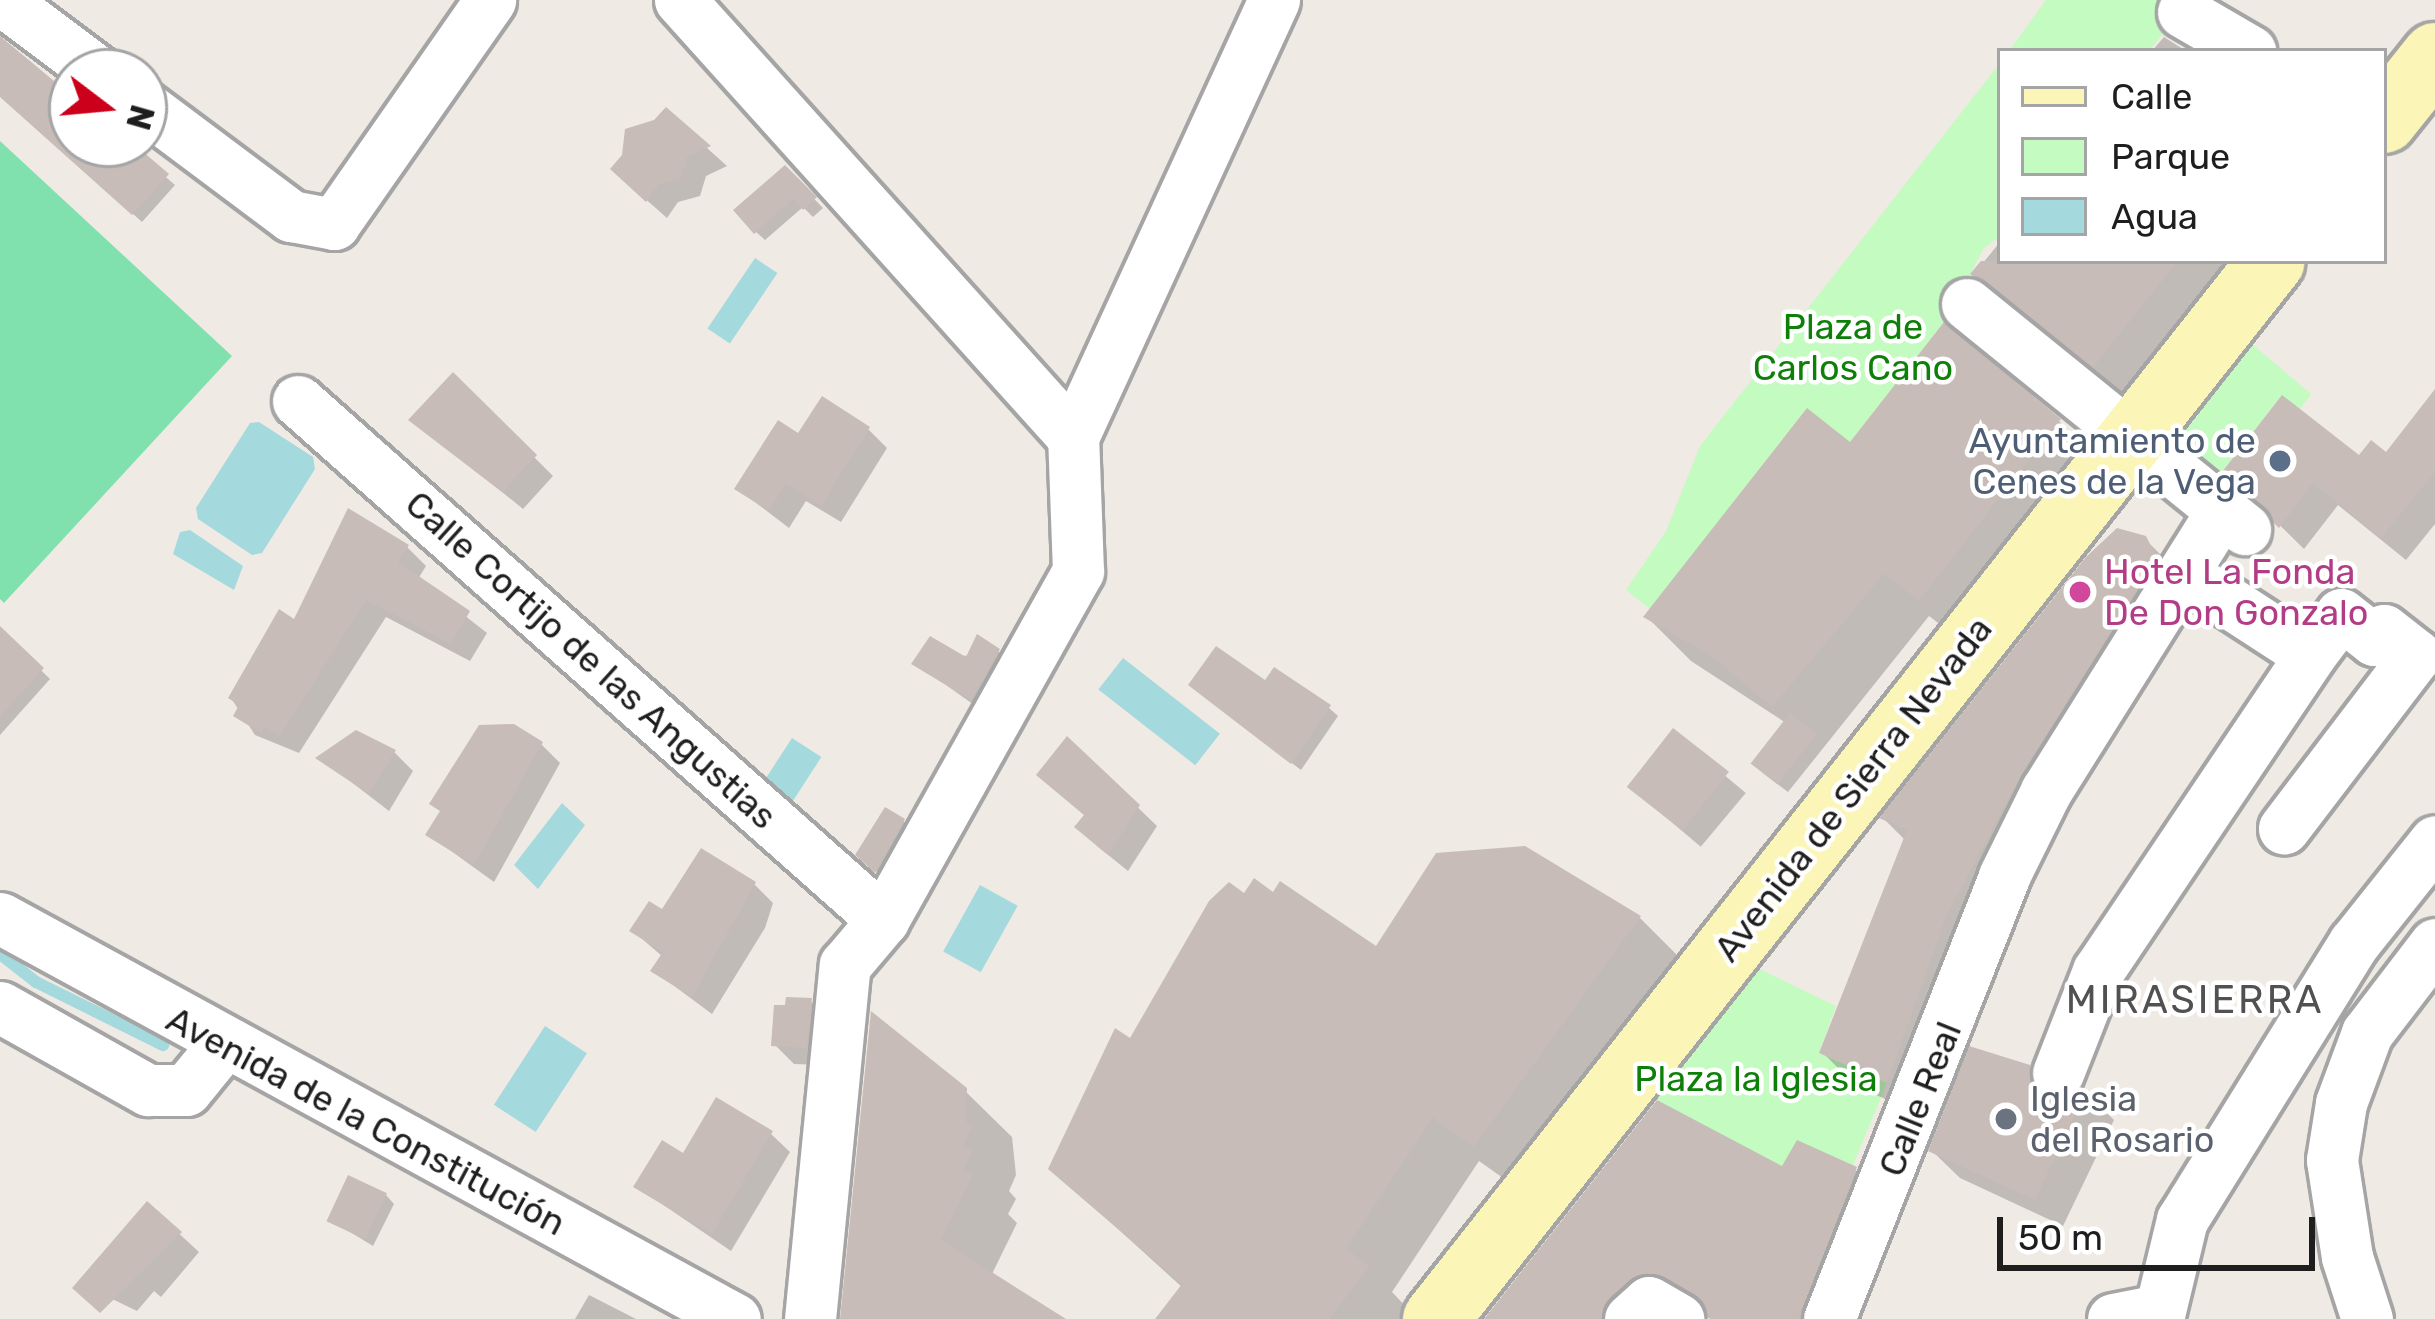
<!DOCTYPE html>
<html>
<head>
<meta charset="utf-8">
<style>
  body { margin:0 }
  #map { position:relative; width:2435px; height:1319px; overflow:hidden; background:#f0eae4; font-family:Rubik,sans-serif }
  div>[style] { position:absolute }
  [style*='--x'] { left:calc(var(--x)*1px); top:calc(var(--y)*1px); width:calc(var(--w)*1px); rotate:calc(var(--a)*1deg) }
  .park>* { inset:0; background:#c3fbc0 }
  .pitch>* { inset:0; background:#80e1af }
  .water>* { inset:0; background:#a4d9de; transform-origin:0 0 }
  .shadow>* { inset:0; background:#0003; transform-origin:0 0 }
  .stream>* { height:12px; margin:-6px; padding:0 6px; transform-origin:6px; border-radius:6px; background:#a4d9de }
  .building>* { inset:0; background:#c7bcb7; transform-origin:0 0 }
  .roads { filter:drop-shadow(3px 0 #a5a5a5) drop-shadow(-3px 0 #a5a5a5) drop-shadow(0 3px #a5a5a5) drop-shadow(0 -3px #a5a5a5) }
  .street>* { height:51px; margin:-25.5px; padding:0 25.5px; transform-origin:25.5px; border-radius:25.5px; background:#fff }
  .secondary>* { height:66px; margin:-33px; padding:0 33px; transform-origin:33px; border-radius:33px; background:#fbf6b7 }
  .dots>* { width:33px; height:33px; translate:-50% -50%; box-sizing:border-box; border:6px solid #fff; border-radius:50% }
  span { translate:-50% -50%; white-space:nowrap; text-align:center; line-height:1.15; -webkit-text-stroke:9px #fff; paint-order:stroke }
  .park-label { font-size:36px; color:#0e8009 }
  .service-label { font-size:36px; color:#4e5e75 }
  .right { translate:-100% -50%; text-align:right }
  .hotel-label { font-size:36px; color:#b23c85 }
  .left { translate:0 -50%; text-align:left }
  .street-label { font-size:36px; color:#1e1e1e }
  .worship-label { font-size:36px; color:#5b616d }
  .neighbourhood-label { font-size:39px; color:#515151; letter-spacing:3px }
  .legend { position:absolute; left:1997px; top:48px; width:390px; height:216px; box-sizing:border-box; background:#fff; border:3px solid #a5a5a5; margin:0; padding:15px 21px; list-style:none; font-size:36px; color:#1e1e1e }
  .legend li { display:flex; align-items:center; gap:24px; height:60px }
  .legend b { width:60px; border:3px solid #a5a5a5 }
  .north { position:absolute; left:48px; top:48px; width:120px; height:120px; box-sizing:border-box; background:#fff; border:3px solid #a5a5a5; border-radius:50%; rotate:106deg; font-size:33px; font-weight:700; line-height:48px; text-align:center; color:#1e1e1e }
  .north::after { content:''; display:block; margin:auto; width:42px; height:54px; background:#cd001b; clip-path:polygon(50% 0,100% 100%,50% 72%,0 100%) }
  .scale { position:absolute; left:1997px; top:1217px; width:318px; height:54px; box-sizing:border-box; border:6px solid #1e1e1e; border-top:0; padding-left:15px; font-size:36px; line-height:42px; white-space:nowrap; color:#1e1e1e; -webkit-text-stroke:9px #fff; paint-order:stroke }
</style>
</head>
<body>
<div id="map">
  <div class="park">
    <div style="clip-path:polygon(2046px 0,2190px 0,2149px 51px,2009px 51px)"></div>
    <div style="clip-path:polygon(2000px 63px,2000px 236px,1983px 249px,1950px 314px,1847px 446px,1806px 409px,1650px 609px,1626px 590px,1666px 531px,1700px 446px)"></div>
    <div style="clip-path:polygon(2246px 339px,2311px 394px,2300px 409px,2281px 396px,2216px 479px,2165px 437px)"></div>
    <div style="clip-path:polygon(1755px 967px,1836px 1006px,1819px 1053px,1887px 1083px,1853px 1165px,1797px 1141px,1782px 1166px,1737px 1149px,1651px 1096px)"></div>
  </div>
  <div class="pitch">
    <div style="clip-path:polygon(0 141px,232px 356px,4px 603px,0 599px)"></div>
  </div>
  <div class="water">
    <div style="left:755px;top:258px;width:27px;height:85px;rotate:34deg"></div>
    <div style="clip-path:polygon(259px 422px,313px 457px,315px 469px,262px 553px,252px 555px,198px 519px,196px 508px,250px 423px)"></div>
    <div style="clip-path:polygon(190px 530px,243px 566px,234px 590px,173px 554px,180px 532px)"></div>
    <div style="left:1123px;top:658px;width:123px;height:40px;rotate:38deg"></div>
    <div style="left:792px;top:738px;width:35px;height:60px;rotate:33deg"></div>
    <div style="clip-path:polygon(562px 803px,585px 825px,538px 889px,514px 865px)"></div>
    <div style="left:980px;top:885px;width:43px;height:76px;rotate:29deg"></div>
    <div style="left:545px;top:1026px;width:50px;height:94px;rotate:33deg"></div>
  </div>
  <div class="shadow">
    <div style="clip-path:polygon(2164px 37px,2186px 51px,2152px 51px)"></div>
    <div style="clip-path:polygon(0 51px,72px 98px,72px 144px,127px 144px,175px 185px,142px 222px,0 95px)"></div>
    <div style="clip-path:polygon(666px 111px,727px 166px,706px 176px,700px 196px,678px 202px,667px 218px,633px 188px)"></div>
    <div style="clip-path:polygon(785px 169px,823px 208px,813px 217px,803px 207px,765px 240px,756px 232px)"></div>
    <div style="clip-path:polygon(2000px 242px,2000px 261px,2243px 261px,2131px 402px,1974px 274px)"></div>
    <div style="clip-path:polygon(453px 376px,553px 476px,523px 509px,413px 420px)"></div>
    <div style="clip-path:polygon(2435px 394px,2435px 524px,2406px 560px,2338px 505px,2304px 549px,2226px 472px,2387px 457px)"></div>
    <div style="clip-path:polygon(2059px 421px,2103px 465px,1964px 643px,1929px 616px,1788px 792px,1763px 773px,1786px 723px,1691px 661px,1647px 617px,1850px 447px)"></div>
    <div style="clip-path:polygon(868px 429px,887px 448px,841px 522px,806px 501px,789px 528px,738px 489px,799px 437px)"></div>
    <div style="clip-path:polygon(2144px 538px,2179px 573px,2054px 810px,1921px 1115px,1856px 1086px,1822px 1052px,1906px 841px,1883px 818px)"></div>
    <div style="clip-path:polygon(407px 547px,426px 566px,418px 579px,487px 633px,470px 661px,386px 617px,299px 753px,255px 735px,231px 698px,296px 623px)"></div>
    <div style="clip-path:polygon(0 630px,50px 679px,0 735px)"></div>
    <div style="clip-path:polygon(998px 651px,1017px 670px,991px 717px,915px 663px)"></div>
    <div style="clip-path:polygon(1201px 694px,1329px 708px,1338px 716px,1301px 770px)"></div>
    <div style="left:1673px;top:732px;width:95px;height:70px;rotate:40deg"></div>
    <div style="clip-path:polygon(1068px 740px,1157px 826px,1128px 871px,1097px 846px,1087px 817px,1040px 775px)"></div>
    <div style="clip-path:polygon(541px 744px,560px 763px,494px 882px,429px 835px)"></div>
    <div style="clip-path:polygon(394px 752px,413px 771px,389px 811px,320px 758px)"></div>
    <div style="clip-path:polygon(903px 821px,922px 840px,895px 889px,859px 855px)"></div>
    <div style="clip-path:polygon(754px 884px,773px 903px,765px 928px,712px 1014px,654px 971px,663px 957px,633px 931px)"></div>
    <div style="clip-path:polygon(1245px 897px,1377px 951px,1640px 918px,1685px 963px,1520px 1190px,1479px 1161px,1392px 1292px,1413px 1314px,1409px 1319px,1159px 1319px,1183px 1288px,1052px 1169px,1131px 1042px)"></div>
    <div style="clip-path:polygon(810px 1001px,829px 1020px,825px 1065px,794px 1064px,775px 1045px)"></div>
    <div style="clip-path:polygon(2028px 1067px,2058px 1101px,2086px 1092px,2114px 1120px,2063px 1226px,1960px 1178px,1931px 1150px)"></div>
    <div style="clip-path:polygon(965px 1091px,1012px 1137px,1016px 1175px,1009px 1191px,1016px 1199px,1008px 1214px,1017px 1223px,991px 1276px,1060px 1319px,840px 1319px)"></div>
    <div style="clip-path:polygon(771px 1134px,790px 1152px,731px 1251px,637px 1187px,684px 1157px)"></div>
    <div style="clip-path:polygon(1783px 1170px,1855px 1170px,1892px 1206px,1847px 1319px,1711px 1319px,1685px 1307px,1670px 1319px,1488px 1319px)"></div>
    <div style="clip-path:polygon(386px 1195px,394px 1204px,373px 1246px,332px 1221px)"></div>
    <div style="clip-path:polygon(148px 1205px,199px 1252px,161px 1297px,154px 1291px,137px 1311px,104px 1295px)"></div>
    <div style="clip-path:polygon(589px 1295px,636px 1319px,575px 1319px)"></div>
  </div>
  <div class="stream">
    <div style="--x:0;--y:954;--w:46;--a:37.9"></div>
    <div style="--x:36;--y:982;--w:142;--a:26.4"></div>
  </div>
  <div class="building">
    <div style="clip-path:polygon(0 36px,72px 96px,72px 144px,134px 144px,169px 174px,132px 215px,0 97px)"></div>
    <div style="clip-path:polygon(666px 107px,711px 146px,687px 157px,681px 178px,659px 184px,646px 202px,610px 169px,622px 155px,625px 129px,654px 120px)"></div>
    <div style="clip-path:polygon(785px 165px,817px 197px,803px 210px,793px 199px,754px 234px,733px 210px)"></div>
    <div style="clip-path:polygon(1981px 261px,2178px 261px,2093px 367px,1970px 274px)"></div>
    <div style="clip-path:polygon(1944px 322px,2061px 419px,1919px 601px,1884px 574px,1772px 707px,1710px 655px,1643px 617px,1807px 408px,1850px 442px)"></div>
    <div style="clip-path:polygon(453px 372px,537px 455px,502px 492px,408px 420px)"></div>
    <div style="clip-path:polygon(2435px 389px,2435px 472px,2381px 538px,2313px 483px,2279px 528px,2222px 472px,2282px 395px,2359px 455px,2371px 440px,2386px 452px)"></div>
    <div style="clip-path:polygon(822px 396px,870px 427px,821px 506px,786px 484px,769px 511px,734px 489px,778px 420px,798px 433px)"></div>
    <div style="clip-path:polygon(348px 508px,409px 545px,398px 562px,470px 611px,451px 644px,366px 600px,280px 736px,265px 727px,261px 733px,233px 716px,239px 705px,228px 698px,279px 609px,294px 619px)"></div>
    <div style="clip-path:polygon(2117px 528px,2146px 536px,2157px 558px,2021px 775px,1946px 917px,1887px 1083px,1819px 1053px,1907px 830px,1879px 818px,2086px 557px)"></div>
    <div style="clip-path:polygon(0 626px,44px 668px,0 717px)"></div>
    <div style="clip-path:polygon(977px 634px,1000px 649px,971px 700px,911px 664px,930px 636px,966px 657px)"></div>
    <div style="clip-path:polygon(1216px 646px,1265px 680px,1274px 667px,1331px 705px,1291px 764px,1188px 685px)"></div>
    <div style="left:1790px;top:713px;width:34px;height:64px;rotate:38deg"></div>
    <div style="clip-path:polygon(514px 724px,543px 742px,474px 865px,425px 835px,440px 811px,429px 804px,479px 725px)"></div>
    <div style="left:1673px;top:728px;width:71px;height:75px;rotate:38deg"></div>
    <div style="clip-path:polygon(356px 730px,396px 750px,369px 794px,315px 758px)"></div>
    <div style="clip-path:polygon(1067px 736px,1140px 805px,1108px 855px,1074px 827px,1084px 815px,1036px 775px)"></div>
    <div style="clip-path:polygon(885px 807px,905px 819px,875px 873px,855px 855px)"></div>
    <div style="clip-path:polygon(1525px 846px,1641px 916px,1474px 1147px,1433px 1118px,1346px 1249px,1370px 1266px,1329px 1319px,1155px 1319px,1182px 1284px,1048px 1169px,1115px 1028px,1130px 1038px,1209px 901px,1229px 882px,1244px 893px,1254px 878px,1273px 892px,1280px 881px,1376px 946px,1436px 853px)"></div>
    <div style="clip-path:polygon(701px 848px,756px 882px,692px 997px,650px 971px,663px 952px,629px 931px,649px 901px,662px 909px)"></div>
    <div style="clip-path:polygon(786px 997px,812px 998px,807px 1048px,771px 1046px,774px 1005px,785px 1005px)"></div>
    <div style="clip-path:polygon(871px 1011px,967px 1088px,965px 1120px,972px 1127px,964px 1145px,973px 1151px,963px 1170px,973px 1175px,941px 1240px,1066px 1319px,840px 1319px)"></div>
    <div style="clip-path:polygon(1969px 1046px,2030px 1065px,2034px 1091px,2048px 1101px,2087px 1089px,2035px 1200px,1928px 1151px)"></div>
    <div style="clip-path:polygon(716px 1097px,773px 1131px,712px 1234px,633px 1187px,662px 1140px,683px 1153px)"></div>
    <div style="clip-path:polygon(1657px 1100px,1782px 1166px,1797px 1140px,1857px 1167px,1799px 1319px,1711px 1319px,1693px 1293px,1647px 1272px,1610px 1297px,1601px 1319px,1484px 1319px)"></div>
    <div style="left:348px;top:1175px;width:43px;height:51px;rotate:25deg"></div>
    <div style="clip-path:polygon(147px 1201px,182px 1232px,100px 1313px,72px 1288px)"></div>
  </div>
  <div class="roads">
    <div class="street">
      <div style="--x:2;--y:0;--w:120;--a:36.9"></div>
      <div style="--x:680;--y:0;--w:588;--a:48.03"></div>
      <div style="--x:1073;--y:437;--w:481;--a:-65.3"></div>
      <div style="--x:2183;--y:12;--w:78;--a:30.2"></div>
      <div style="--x:144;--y:106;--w:184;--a:36.8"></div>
      <div style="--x:291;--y:216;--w:44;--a:10.5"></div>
      <div style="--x:334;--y:224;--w:273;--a:-55.1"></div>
      <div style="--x:1967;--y:304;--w:358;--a:39"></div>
      <div style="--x:298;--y:401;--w:782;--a:41.58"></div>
      <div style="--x:2210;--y:590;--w:119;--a:33"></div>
      <div style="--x:0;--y:918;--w:837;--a:28.62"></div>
      <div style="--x:0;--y:1007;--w:170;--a:29.3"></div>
      <div style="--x:148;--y:1090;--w:38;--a:0"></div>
      <div style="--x:186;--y:1090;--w:58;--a:-50.6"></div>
      <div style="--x:2058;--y:1073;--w:110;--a:-68.6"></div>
      <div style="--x:2098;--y:971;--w:381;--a:-56.1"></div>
      <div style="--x:2310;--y:655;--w:51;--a:-52.9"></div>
      <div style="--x:2341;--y:614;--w:42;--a:38.2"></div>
      <div style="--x:2374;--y:640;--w:14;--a:-45"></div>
      <div style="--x:2384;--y:630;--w:41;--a:38"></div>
      <div style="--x:2416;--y:655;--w:218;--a:127.3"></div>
      <div style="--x:810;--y:1319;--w:356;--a:-84.4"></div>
      <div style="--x:845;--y:965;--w:59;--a:-49.8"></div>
      <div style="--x:883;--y:920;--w:400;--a:-60.8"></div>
      <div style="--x:1078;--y:571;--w:134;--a:-92.1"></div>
      <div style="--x:1630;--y:1319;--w:25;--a:-42"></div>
      <div style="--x:1649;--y:1302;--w:34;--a:30"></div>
      <div style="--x:1829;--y:1319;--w:476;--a:-68.4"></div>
      <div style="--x:2004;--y:876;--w:95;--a:-63.7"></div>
      <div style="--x:2046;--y:791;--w:333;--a:-57.9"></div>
      <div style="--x:2113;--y:1319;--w:47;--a:-11.1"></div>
      <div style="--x:2158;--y:1319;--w:102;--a:-76.4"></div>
      <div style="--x:2182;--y:1220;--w:326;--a:-58.2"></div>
      <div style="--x:2354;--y:943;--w:130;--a:-51.5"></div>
      <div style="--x:2367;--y:1319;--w:65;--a:-107.9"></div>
      <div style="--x:2347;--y:1257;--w:98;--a:-98.8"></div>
      <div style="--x:2332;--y:1160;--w:58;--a:-81"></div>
      <div style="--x:2341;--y:1103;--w:75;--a:-69.6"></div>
      <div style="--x:2367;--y:1033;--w:112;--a:-52.6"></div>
    </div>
    <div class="secondary">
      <div style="--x:2384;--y:120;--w:82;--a:-51.4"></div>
      <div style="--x:1436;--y:1319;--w:1348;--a:-51.69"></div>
    </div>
  </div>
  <div class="dots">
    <div style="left:2280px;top:461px;background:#5c6f8a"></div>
    <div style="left:2080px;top:592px;background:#d1479c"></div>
    <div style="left:2006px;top:1119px;background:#6b7280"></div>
  </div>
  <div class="park-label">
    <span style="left:1853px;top:347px">Plaza de<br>Carlos Cano</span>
    <span style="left:1756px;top:1079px">Plaza la Iglesia</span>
  </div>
  <div class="service-label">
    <span class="right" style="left:2256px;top:461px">Ayuntamiento de<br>Cenes de la Vega</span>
  </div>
  <div class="hotel-label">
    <span class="left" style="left:2104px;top:592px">Hotel La Fonda<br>De Don Gonzalo</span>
  </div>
  <div class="street-label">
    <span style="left:591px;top:660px;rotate:42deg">Calle Cortijo de las Angustias</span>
    <span style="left:1853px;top:789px;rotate:-52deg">Avenida de Sierra Nevada</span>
    <span style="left:1920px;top:1099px;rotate:-68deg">Calle Real</span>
    <span style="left:366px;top:1121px;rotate:28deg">Avenida de la Constitución</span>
  </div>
  <div class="worship-label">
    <span class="left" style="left:2030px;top:1119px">Iglesia<br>del Rosario</span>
  </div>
  <div class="neighbourhood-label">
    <span style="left:2195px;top:1000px">MIRASIERRA</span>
  </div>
  <ul class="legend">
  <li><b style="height:15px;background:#fbf6b7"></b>Calle</li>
  <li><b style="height:33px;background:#c3fbc0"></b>Parque</li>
  <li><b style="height:33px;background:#a4d9de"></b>Agua</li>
  </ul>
  <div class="north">N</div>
  <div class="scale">50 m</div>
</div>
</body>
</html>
